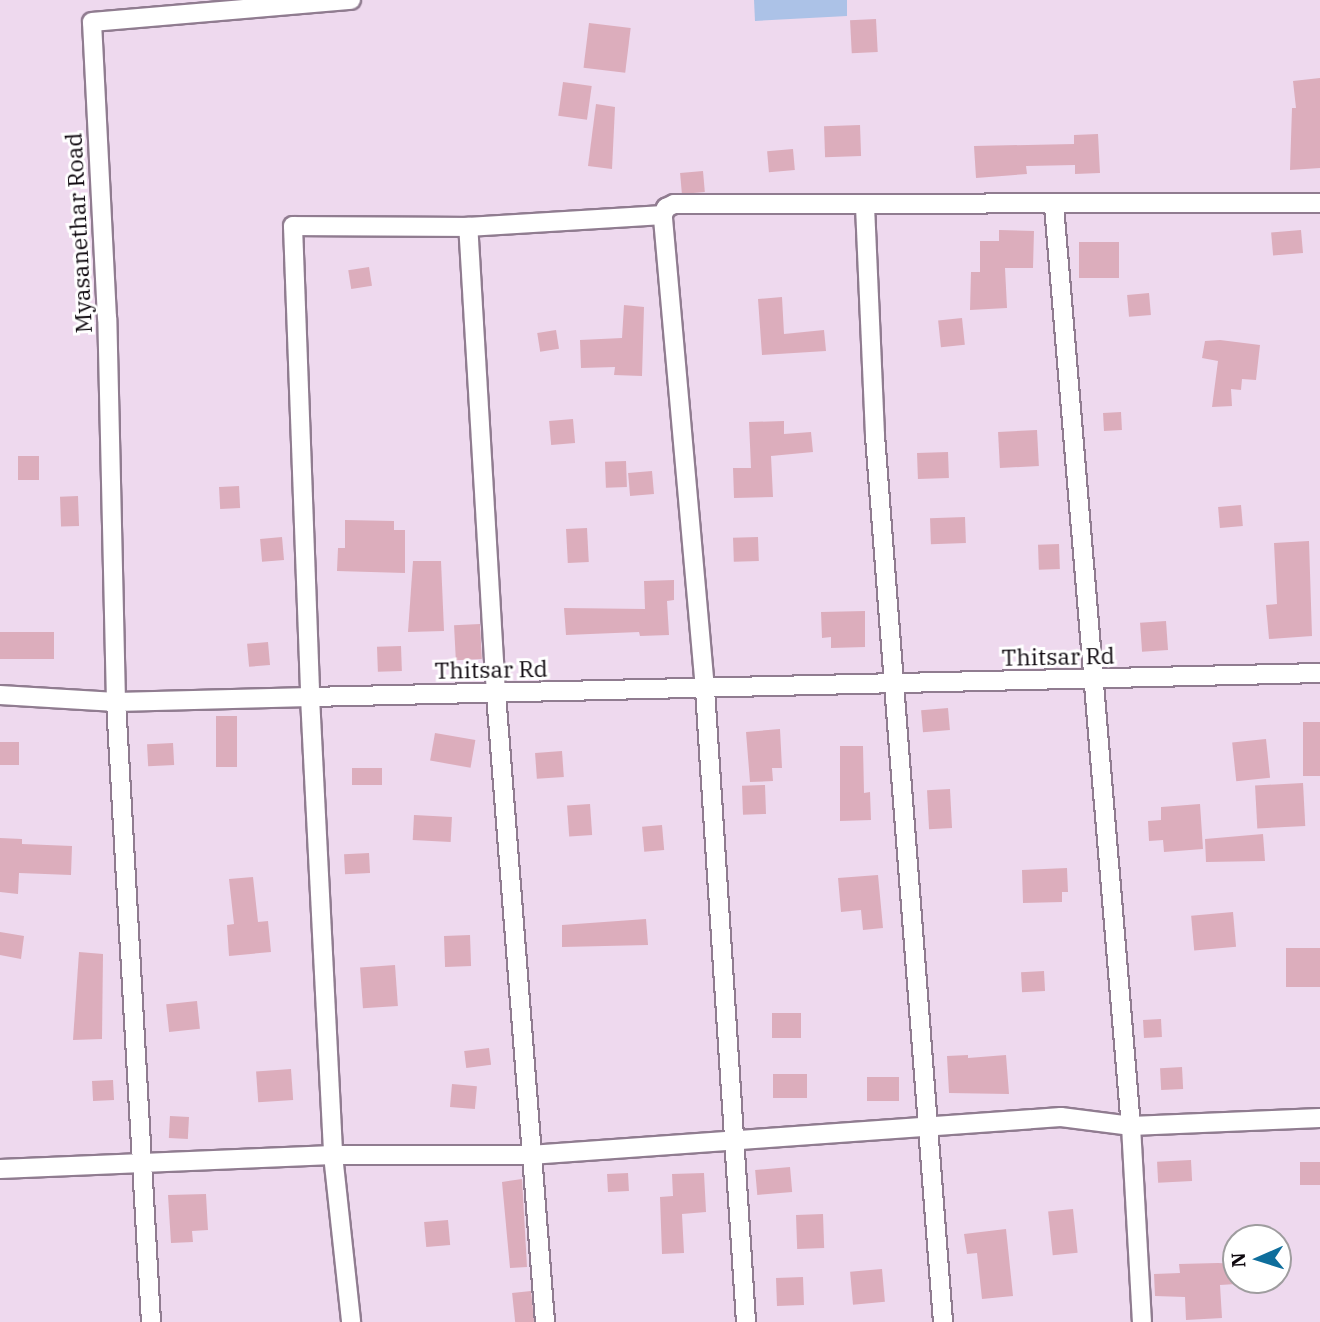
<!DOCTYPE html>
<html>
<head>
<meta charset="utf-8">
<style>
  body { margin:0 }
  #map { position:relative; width:1320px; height:1322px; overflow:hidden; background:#eed9ee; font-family:"IBM Plex Serif",serif }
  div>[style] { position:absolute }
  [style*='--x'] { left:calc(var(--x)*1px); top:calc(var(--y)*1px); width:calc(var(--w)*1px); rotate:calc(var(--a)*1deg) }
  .water>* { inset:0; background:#acc2e7 }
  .building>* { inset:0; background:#dcadbc; transform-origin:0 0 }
  .roads { filter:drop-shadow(2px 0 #907c90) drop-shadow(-2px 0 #907c90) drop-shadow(0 2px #907c90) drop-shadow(0 -2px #907c90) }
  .minor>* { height:18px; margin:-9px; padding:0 9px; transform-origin:9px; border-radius:9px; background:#fff }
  span { translate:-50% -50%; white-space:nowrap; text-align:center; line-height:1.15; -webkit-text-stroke:6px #fff; paint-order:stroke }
  .street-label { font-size:23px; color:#0f090f }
  .north { position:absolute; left:1222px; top:1224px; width:70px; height:70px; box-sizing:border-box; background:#fff; border:2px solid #9f9d9f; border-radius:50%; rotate:267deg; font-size:19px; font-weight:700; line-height:28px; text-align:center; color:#0f090f }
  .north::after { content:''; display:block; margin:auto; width:24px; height:32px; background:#0f6e9c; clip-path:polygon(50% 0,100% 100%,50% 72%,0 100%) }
</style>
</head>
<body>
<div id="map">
  <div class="water">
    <div style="clip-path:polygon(754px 0,847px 0,847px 16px,755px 21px)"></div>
  </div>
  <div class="building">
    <div style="left:876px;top:19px;width:33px;height:26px;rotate:87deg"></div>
    <div style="left:589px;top:23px;width:42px;height:45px;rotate:7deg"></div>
    <div style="clip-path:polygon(1320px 78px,1320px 168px,1290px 170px,1292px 108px,1296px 108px,1293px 81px)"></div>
    <div style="left:563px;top:82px;width:29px;height:34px;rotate:8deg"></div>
    <div style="clip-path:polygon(596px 104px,615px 107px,612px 169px,588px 166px)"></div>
    <div style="left:860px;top:125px;width:31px;height:36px;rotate:88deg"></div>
    <div style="clip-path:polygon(1098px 134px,1100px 173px,1075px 174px,1075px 165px,1026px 166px,1027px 174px,976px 178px,974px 146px,1074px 144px,1074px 135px)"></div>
    <div style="left:793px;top:149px;width:21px;height:26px;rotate:85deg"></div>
    <div style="left:703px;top:171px;width:21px;height:23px;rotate:85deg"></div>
    <div style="clip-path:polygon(999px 230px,1034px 231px,1033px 268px,1005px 268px,1007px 308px,970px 310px,971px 272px,980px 272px,980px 241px,999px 241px)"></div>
    <div style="left:1301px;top:230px;width:23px;height:30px;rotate:85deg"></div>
    <div style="left:1079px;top:242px;width:40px;height:36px"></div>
    <div style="left:369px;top:267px;width:19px;height:21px;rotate:81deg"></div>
    <div style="left:1149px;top:293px;width:22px;height:22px;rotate:85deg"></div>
    <div style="clip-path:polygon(782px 297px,784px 334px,824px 330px,826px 351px,762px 355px,758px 299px)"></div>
    <div style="clip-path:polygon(624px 305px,644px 307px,642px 376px,614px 375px,615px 367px,581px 368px,580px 340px,622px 338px)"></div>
    <div style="left:962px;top:318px;width:27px;height:24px;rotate:84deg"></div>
    <div style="left:556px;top:330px;width:19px;height:19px;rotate:81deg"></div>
    <div style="clip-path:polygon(1220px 340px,1260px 345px,1256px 380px,1242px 379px,1241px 390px,1231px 389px,1232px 406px,1212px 407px,1218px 361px,1202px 358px,1205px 341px)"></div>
    <div style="left:1121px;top:412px;width:18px;height:18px;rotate:87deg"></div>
    <div style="left:573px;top:419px;width:24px;height:24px;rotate:85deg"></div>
    <div style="clip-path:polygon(784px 421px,784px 434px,811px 432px,813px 452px,771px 456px,773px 497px,734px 498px,733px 468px,751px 468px,749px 422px)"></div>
    <div style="left:1037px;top:430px;width:36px;height:39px;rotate:87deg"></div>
    <div style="left:948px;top:452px;width:26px;height:31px;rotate:88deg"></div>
    <div style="left:39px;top:456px;width:24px;height:21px;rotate:90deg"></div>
    <div style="left:626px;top:461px;width:26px;height:21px;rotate:88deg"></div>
    <div style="left:652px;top:471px;width:23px;height:24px;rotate:85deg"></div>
    <div style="left:239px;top:486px;width:22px;height:20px;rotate:87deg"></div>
    <div style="left:78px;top:496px;width:30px;height:18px;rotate:88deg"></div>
    <div style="left:1241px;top:505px;width:21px;height:23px;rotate:85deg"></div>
    <div style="left:965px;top:517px;width:26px;height:35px;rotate:88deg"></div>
    <div style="clip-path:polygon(345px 520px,394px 521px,394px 530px,405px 530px,405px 573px,337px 571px,338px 548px,345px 548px)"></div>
    <div style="left:587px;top:528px;width:34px;height:21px;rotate:87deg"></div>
    <div style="left:282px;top:537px;width:23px;height:22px;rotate:85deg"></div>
    <div style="left:758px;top:537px;width:24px;height:25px;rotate:88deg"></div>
    <div style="clip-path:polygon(1309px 541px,1312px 636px,1269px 639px,1266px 605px,1277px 604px,1274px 543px)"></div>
    <div style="left:1059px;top:544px;width:25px;height:21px;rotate:88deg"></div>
    <div style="clip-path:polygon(413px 561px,441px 561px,444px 631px,408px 632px)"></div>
    <div style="clip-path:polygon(674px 580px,674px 600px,667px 601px,669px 635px,640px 636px,639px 632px,566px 635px,564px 608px,645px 609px,644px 581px)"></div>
    <div style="clip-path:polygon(865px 611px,865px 647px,831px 648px,831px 637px,822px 638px,821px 612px)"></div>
    <div style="left:1166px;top:621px;width:29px;height:26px;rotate:86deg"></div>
    <div style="left:480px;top:624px;width:35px;height:26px;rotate:87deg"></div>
    <div style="left:54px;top:632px;width:27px;height:54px;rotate:90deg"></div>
    <div style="left:268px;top:642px;width:23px;height:21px;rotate:85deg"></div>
    <div style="left:401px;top:646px;width:25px;height:24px;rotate:88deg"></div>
    <div style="left:948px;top:708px;width:22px;height:27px;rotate:85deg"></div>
    <div style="left:216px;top:716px;width:21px;height:51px"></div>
    <div style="left:1320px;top:722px;width:54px;height:17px;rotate:90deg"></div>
    <div style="clip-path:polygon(780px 729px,782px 768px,772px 768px,773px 781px,750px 782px,746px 732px)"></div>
    <div style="left:435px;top:733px;width:41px;height:28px;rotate:10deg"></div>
    <div style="left:1266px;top:739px;width:39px;height:34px;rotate:84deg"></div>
    <div style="left:0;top:742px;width:19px;height:23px"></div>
    <div style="left:173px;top:743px;width:22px;height:26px;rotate:87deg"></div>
    <div style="clip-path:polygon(840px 746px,863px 746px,864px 793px,870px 792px,871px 820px,840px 821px)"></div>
    <div style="left:562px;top:751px;width:26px;height:27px;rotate:86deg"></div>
    <div style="left:352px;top:768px;width:30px;height:17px"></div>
    <div style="left:1303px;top:783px;width:43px;height:48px;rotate:87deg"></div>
    <div style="left:765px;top:785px;width:29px;height:23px;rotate:88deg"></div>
    <div style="left:950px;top:789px;width:39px;height:23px;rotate:87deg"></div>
    <div style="left:590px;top:804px;width:31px;height:23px;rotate:86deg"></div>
    <div style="clip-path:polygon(1200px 804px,1203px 849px,1164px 852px,1163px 840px,1149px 841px,1148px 821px,1161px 820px,1161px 807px)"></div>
    <div style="left:414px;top:815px;width:38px;height:25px;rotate:3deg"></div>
    <div style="left:662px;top:825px;width:25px;height:20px;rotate:85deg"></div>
    <div style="clip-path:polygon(1263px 834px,1265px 861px,1206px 862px,1205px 839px)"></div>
    <div style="clip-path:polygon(0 838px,22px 839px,22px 844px,72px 846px,71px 875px,19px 873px,18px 894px,0 892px)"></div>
    <div style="left:369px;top:853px;width:20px;height:25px;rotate:87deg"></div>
    <div style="clip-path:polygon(1067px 868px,1068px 892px,1062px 892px,1062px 902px,1023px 903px,1022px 870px)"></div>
    <div style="clip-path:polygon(878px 875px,883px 928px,863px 930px,861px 910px,841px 912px,838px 878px)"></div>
    <div style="clip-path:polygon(253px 877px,258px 922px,268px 921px,271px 952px,229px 956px,227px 925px,234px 924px,229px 879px)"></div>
    <div style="left:1233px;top:912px;width:35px;height:42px;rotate:85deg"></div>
    <div style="clip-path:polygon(646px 919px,648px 945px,562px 947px,562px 925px)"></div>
    <div style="clip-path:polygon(0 932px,24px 936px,21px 959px,0 955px)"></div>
    <div style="left:470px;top:935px;width:31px;height:26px;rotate:88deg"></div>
    <div style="left:1320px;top:948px;width:39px;height:34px;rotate:90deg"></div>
    <div style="clip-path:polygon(79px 952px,103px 954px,102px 1039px,73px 1040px)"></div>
    <div style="left:395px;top:965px;width:41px;height:35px;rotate:86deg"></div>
    <div style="left:1044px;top:971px;width:20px;height:23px;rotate:87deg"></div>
    <div style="left:197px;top:1001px;width:28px;height:31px;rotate:84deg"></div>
    <div style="left:772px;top:1013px;width:29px;height:25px"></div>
    <div style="left:1161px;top:1019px;width:18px;height:18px;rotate:87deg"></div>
    <div style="left:489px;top:1048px;width:17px;height:25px;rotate:83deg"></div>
    <div style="clip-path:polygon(968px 1055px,968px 1058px,1006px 1055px,1009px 1094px,949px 1093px,947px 1056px)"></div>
    <div style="left:1182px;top:1067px;width:22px;height:22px;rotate:87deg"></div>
    <div style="left:291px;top:1069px;width:31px;height:35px;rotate:86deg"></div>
    <div style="left:773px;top:1074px;width:34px;height:24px"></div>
    <div style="left:899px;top:1077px;width:24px;height:32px;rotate:90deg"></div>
    <div style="left:113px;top:1080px;width:20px;height:21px;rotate:87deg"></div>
    <div style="left:452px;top:1084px;width:25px;height:23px;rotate:5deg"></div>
    <div style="left:170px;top:1116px;width:19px;height:22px;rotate:3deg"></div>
    <div style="left:1191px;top:1160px;width:21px;height:34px;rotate:87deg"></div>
    <div style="left:1320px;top:1162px;width:23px;height:20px;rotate:90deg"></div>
    <div style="left:790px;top:1167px;width:25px;height:35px;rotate:85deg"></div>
    <div style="left:628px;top:1173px;width:18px;height:21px;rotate:87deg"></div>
    <div style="clip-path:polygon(704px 1173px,706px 1212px,682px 1214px,684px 1253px,662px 1254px,660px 1197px,673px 1196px,672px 1174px)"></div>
    <div style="clip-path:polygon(522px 1179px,527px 1267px,510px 1268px,502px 1182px)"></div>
    <div style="clip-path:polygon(206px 1194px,208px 1230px,192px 1231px,193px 1242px,171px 1243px,168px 1195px)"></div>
    <div style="left:1073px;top:1209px;width:44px;height:25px;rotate:84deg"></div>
    <div style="left:823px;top:1214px;width:34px;height:27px;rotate:88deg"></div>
    <div style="left:448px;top:1220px;width:25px;height:24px;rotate:85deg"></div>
    <div style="clip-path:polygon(1006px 1229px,1013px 1296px,982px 1299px,977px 1253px,967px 1254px,964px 1234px)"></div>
    <div style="clip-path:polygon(1218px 1263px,1236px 1264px,1236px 1284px,1220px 1285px,1222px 1318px,1186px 1320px,1185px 1297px,1155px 1296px,1154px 1274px,1180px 1273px,1179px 1264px)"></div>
    <div style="left:882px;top:1269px;width:33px;height:32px;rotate:85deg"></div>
    <div style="left:803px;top:1277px;width:28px;height:27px;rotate:88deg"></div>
    <div style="left:531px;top:1291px;width:31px;height:19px;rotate:84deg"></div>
  </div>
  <div class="roads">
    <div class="minor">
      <div style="--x:865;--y:206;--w:230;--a:87.5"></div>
      <div style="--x:875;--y:436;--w:889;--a:85.61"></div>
      <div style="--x:1054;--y:206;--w:923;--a:85.22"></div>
      <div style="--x:1131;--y:1126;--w:196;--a:86.8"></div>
      <div style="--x:468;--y:227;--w:175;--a:-179.7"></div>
      <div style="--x:293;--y:226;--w:471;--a:87.9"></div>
      <div style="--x:310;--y:697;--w:1010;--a:-1.36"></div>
      <div style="--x:0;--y:695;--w:116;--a:3.5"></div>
      <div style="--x:116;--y:702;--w:194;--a:-1.5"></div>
      <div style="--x:310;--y:697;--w:459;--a:87.1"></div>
      <div style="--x:333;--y:1155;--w:168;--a:83.8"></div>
      <div style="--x:0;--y:1169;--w:333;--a:-2.4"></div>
      <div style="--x:333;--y:1155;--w:197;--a:0"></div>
      <div style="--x:530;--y:1155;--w:532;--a:-4.09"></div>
      <div style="--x:1061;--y:1117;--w:71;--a:7.3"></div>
      <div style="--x:1131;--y:1126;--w:189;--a:-2.4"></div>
      <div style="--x:151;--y:1322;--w:621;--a:-93.23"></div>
      <div style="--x:116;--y:702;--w:384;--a:-91.3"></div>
      <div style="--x:107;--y:318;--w:296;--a:-92.9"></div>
      <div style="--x:92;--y:22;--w:260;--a:-4.9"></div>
      <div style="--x:545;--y:1322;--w:630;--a:-94.46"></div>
      <div style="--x:496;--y:694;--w:468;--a:-93.4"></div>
      <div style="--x:468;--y:227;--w:195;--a:-3.5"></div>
      <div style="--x:746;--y:1322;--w:634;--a:-93.71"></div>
      <div style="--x:705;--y:689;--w:476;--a:-95.1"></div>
      <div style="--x:663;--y:215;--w:8;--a:-67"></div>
      <div style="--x:666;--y:208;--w:9;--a:-27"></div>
      <div style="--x:674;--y:204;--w:646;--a:-0.09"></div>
    </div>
  </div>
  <div class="street-label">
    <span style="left:78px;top:233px;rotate:-93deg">Myasanethar Road</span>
    <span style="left:1058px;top:656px;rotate:-1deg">Thitsar Rd</span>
    <span style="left:491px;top:669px;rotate:-1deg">Thitsar Rd</span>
  </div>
  <div class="north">N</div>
</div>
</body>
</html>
